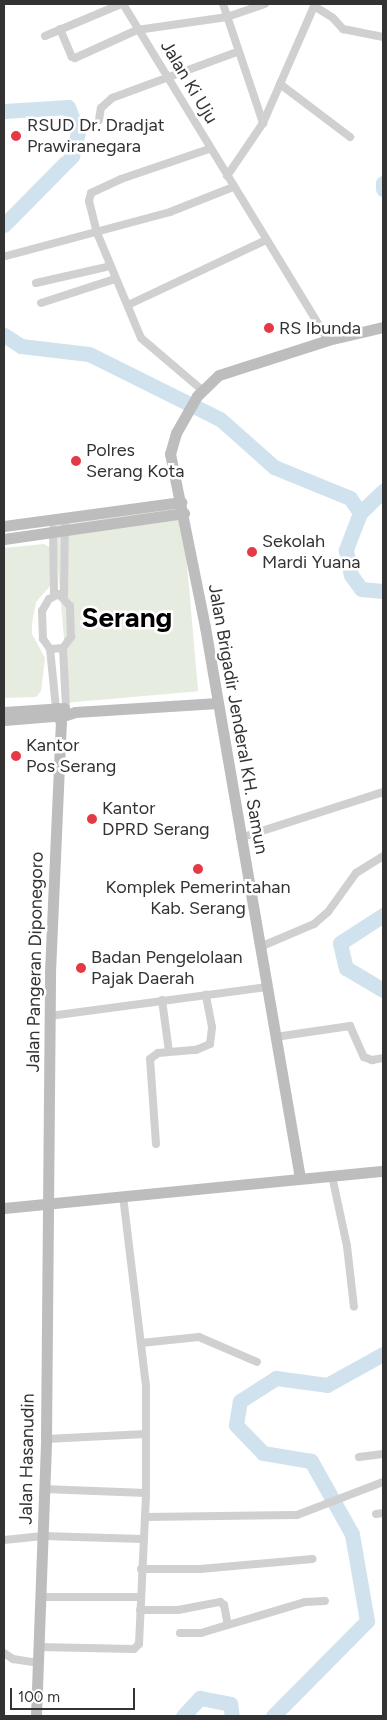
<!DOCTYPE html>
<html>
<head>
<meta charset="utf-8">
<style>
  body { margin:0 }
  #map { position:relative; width:387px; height:1720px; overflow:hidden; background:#fff; font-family:Figtree,sans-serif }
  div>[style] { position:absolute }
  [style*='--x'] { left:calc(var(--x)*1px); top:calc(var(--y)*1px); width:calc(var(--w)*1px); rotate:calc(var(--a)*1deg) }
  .green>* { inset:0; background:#e6ecdf; transform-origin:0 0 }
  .river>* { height:15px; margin:-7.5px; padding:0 7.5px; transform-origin:7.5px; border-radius:7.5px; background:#cfe2ee }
  .street>* { height:8px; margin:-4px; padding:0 4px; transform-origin:4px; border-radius:4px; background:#d0d0d0 }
  .secondary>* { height:11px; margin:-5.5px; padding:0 5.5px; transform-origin:5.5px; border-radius:5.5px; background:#bdbdbd }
  .dots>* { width:14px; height:14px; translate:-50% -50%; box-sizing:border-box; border:2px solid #fff; border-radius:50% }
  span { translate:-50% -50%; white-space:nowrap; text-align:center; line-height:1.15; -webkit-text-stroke:5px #fff; paint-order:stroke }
  .street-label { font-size:18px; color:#333 }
  .poi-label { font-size:18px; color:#333 }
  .left { translate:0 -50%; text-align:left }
  .town-label { font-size:28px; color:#000; font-weight:700 }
  .frame { position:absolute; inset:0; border:5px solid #333; pointer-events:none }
  .scale { position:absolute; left:10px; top:1688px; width:125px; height:22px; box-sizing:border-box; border:2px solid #333; border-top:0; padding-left:6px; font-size:15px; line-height:18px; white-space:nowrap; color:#333; -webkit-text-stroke:4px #fff; paint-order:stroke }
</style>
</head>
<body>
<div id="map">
  <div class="green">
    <div style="left:182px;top:507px;width:185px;height:129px;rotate:85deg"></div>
    <div style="clip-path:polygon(44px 544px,51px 548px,51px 585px,36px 602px,32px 623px,32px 634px,45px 658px,41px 691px,36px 697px,4px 698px,4px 548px)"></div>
  </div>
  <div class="river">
    <div style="--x:4;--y:111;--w:64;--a:-3.6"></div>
    <div style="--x:68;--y:107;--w:27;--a:68"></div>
    <div style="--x:78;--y:132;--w:25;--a:104"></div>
    <div style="--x:72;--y:156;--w:97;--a:134.6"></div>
    <div style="--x:383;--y:183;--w:6;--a:90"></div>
    <div style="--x:4;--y:335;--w:20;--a:33"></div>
    <div style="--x:21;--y:346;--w:68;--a:6.7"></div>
    <div style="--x:89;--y:354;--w:146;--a:26.4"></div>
    <div style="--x:220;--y:419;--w:72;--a:41.6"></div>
    <div style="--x:274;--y:467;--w:82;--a:22.2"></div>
    <div style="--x:350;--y:498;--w:18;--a:56"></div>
    <div style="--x:360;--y:513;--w:40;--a:111"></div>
    <div style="--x:346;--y:550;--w:25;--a:79"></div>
    <div style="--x:351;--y:575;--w:17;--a:54"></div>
    <div style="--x:361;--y:589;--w:22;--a:5"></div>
    <div style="--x:360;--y:513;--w:32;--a:-44"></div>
    <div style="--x:383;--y:915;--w:51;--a:146.9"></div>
    <div style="--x:340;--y:943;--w:26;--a:77"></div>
    <div style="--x:346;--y:968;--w:43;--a:30.7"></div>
    <div style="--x:183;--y:1716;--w:25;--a:-47"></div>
    <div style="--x:200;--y:1698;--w:31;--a:11"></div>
    <div style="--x:230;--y:1704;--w:12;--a:81"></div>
    <div style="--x:273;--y:1716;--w:134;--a:-45.3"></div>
    <div style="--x:367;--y:1621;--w:88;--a:-99.8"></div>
    <div style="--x:352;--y:1534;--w:84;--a:-119.3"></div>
    <div style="--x:311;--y:1461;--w:49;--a:-170.5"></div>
    <div style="--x:263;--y:1453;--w:39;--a:-134"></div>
    <div style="--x:236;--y:1425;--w:24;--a:-81"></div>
    <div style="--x:240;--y:1401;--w:43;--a:-32.6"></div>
    <div style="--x:276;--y:1378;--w:51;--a:7.8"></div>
    <div style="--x:327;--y:1385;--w:64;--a:-29"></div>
  </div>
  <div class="street">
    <div style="--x:123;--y:4;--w:394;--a:58.6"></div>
    <div style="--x:223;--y:4;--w:126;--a:71.4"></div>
    <div style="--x:314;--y:6;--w:22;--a:32"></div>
    <div style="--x:333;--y:18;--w:15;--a:48"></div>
    <div style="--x:343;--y:29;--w:41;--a:11.3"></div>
    <div style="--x:60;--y:29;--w:30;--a:67"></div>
    <div style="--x:72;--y:57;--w:3;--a:18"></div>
    <div style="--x:75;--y:58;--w:68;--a:-24.3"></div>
    <div style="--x:137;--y:30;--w:91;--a:-8.2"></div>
    <div style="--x:227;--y:17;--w:40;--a:-18.9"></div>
    <div style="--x:45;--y:36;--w:82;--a:-22.8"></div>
    <div style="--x:280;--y:84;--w:88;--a:37.1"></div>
    <div style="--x:99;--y:120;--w:12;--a:-81"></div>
    <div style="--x:101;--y:108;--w:15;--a:-42"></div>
    <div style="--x:112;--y:98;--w:133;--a:-20.2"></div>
    <div style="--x:227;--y:176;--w:64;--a:-55.8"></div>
    <div style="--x:263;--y:123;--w:130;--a:-66.4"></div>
    <div style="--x:6;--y:256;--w:170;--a:-15"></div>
    <div style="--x:170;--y:212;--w:68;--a:-21.6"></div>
    <div style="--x:36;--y:283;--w:76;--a:-12.9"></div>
    <div style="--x:41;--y:303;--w:78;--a:-18"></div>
    <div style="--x:128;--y:305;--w:153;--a:-25.2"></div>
    <div style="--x:202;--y:390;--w:80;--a:-139.6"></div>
    <div style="--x:141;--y:338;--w:114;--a:-112.7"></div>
    <div style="--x:97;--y:233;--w:33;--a:-104"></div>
    <div style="--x:89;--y:201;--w:8;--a:-76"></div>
    <div style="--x:91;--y:193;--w:33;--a:-25"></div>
    <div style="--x:121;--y:179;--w:93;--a:-18.8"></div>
    <div style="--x:53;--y:529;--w:65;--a:89.1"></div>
    <div style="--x:64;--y:597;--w:78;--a:-89.3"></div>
    <div style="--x:63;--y:648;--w:60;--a:87.1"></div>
    <div style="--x:50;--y:649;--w:13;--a:-4"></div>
    <div style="--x:63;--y:648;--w:14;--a:-54"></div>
    <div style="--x:71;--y:637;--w:31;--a:-92"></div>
    <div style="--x:70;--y:606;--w:16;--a:-133"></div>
    <div style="--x:59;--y:594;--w:11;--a:153"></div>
    <div style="--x:49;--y:599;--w:14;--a:120"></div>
    <div style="--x:42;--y:611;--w:28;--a:88"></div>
    <div style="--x:43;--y:639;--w:12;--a:55"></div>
    <div style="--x:50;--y:649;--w:59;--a:84.2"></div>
    <div style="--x:240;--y:838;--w:150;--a:-17.8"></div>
    <div style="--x:260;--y:947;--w:59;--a:-23.1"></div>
    <div style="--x:314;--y:924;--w:18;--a:-41"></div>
    <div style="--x:328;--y:912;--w:48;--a:-54.3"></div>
    <div style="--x:356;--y:873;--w:32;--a:-32"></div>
    <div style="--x:162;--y:1000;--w:52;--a:82.3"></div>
    <div style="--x:50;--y:1016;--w:218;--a:-7.6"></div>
    <div style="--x:275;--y:1037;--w:76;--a:-8.3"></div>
    <div style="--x:350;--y:1026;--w:34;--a:66"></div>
    <div style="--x:364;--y:1057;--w:9;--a:21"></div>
    <div style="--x:372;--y:1060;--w:11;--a:-10"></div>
    <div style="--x:156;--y:1144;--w:85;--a:-94"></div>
    <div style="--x:150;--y:1059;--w:10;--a:-37"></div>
    <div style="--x:158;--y:1053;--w:38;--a:-5"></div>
    <div style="--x:196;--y:1050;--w:15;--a:-23"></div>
    <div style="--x:210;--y:1044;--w:17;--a:-83"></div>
    <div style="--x:212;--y:1027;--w:33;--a:-101"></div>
    <div style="--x:332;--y:1176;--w:72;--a:77.9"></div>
    <div style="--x:347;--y:1246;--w:61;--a:83.5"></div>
    <div style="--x:141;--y:1343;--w:58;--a:-5.9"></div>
    <div style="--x:199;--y:1337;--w:63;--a:23.3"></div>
    <div style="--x:46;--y:1439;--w:100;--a:-2.9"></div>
    <div style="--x:359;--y:1457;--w:24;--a:-7"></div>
    <div style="--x:44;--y:1489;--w:102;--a:2.2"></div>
    <div style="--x:376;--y:1514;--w:7;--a:-8"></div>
    <div style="--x:145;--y:1517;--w:152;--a:-0.8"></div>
    <div style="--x:297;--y:1515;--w:92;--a:-21"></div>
    <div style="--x:4;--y:1540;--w:39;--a:-6"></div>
    <div style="--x:43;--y:1536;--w:100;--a:1.7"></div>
    <div style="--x:141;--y:1569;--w:59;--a:0"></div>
    <div style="--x:200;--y:1569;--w:113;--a:-5.1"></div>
    <div style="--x:42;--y:1597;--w:98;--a:0"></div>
    <div style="--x:140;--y:1610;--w:38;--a:0"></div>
    <div style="--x:178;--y:1610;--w:43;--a:-10.8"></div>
    <div style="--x:220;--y:1602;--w:5;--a:37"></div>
    <div style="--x:224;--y:1605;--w:20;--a:79"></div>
    <div style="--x:228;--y:1625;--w:80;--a:-16.6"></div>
    <div style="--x:305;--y:1602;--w:20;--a:-3"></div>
    <div style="--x:180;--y:1633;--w:21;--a:0"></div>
    <div style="--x:201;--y:1633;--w:28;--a:-17"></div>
    <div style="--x:39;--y:1647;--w:95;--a:1.2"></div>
    <div style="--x:134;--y:1649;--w:7;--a:-45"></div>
    <div style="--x:139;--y:1644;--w:151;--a:-87.3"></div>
    <div style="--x:146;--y:1493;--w:107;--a:-90"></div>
    <div style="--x:146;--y:1386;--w:191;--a:-96.9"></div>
    <div style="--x:4;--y:1653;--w:11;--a:34"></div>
    <div style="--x:13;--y:1659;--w:25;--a:9"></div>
  </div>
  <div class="secondary">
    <div style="--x:4;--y:526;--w:179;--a:-7.7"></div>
    <div style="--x:4;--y:539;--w:182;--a:-8.2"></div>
    <div style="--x:4;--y:712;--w:60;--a:-3.8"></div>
    <div style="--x:4;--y:720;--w:62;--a:-4.6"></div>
    <div style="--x:66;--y:715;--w:9;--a:-18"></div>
    <div style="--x:75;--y:712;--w:143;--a:-3.6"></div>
    <div style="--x:300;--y:1178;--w:559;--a:-99.78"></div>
    <div style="--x:205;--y:627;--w:177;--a:-101.4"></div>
    <div style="--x:170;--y:454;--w:22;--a:-74"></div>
    <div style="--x:176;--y:433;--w:43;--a:-60.4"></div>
    <div style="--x:197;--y:396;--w:30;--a:-44"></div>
    <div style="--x:219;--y:375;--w:114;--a:-17.8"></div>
    <div style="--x:328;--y:340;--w:57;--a:-13.3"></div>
    <div style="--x:4;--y:1208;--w:381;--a:-5.6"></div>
    <div style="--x:36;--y:1716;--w:277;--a:-87.9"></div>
    <div style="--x:46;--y:1439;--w:467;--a:-89.5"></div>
    <div style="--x:50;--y:972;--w:249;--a:-87.5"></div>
    <div style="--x:61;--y:723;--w:16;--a:-108"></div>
  </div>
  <div class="dots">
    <div style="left:16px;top:136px;background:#e63946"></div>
    <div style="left:269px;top:328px;background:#e63946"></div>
    <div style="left:76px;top:461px;background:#e63946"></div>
    <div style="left:252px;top:552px;background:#e63946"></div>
    <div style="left:16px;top:756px;background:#e63946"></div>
    <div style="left:92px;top:819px;background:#e63946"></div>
    <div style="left:198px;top:869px;background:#e63946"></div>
    <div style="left:81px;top:968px;background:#e63946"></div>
  </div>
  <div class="street-label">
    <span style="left:189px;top:82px;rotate:59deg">Jalan Ki Uju</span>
    <span style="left:238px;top:719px;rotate:80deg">Jalan Brigadir Jenderal KH. Samun</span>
    <span style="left:35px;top:962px;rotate:-89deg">Jalan Pangeran Diponegoro</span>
    <span style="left:27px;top:1459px;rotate:-89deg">Jalan Hasanudin</span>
  </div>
  <div class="poi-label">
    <span class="left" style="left:27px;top:136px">RSUD Dr. Dradjat<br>Prawiranegara</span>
    <span class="left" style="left:279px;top:328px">RS Ibunda</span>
    <span class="left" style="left:86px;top:461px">Polres<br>Serang Kota</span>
    <span class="left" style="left:262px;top:552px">Sekolah<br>Mardi Yuana</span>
    <span class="left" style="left:26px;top:756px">Kantor<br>Pos Serang</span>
    <span class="left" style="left:102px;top:819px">Kantor<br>DPRD Serang</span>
    <span style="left:198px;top:898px">Komplek Pemerintahan<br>Kab. Serang</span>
    <span class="left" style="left:91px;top:968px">Badan Pengelolaan<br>Pajak Daerah</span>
  </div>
  <div class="town-label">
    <span style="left:127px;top:617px">Serang</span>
  </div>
  <div class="frame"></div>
  <div class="scale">100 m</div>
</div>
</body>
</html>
